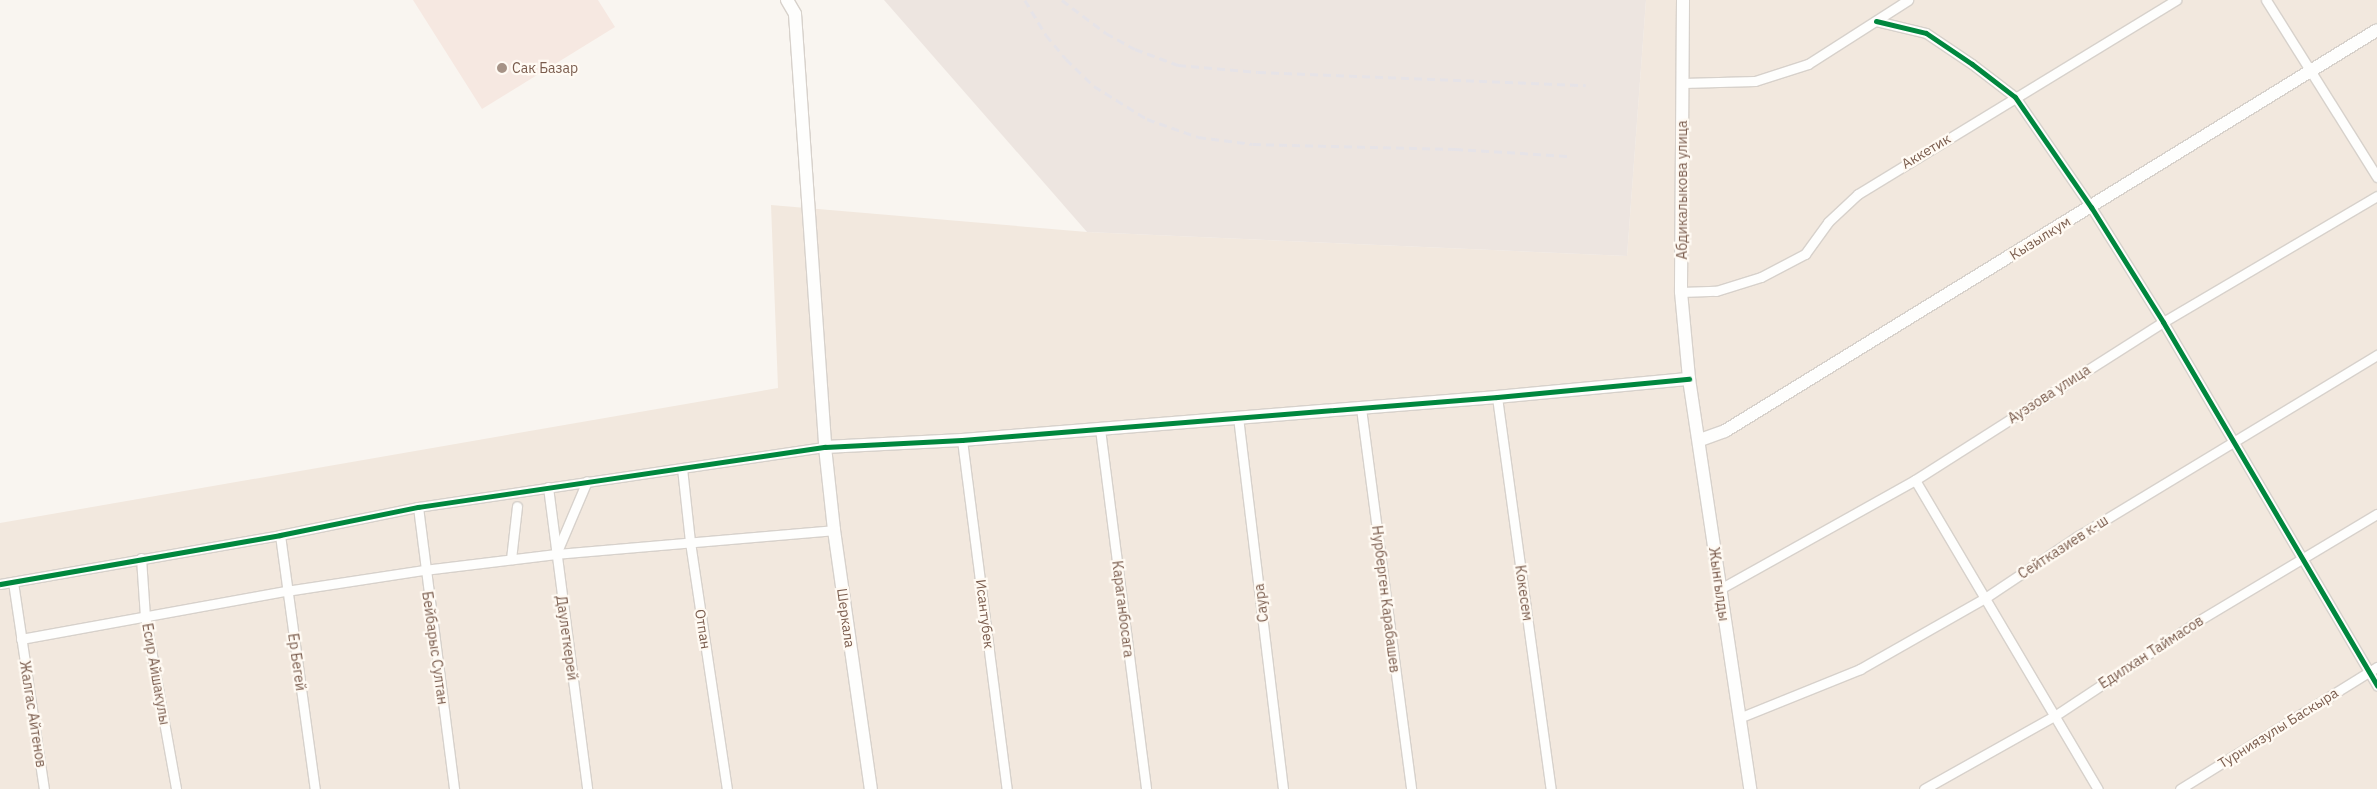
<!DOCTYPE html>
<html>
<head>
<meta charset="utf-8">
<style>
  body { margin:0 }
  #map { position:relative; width:2377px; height:789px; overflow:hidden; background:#f9f5f0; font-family:"IBM Plex Sans",sans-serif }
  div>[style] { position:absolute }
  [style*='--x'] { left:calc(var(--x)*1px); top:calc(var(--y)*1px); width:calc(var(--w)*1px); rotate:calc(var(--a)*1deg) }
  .residential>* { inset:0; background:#f2e8de }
  .commercial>* { inset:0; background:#f6e8e1 }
  .industrial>* { inset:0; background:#ede5e0 }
  .roads { filter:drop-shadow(1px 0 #d7d1cb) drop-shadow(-1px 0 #d7d1cb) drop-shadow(0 1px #d7d1cb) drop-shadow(0 -1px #d7d1cb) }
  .street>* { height:9px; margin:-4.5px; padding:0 4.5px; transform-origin:4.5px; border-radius:4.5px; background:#fefefd }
  .secondary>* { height:12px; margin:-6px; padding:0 6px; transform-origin:6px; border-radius:6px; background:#fefefd }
  .rail>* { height:2.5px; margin-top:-1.25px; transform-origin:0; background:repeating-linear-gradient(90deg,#e6e3e7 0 8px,transparent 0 13px) }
  .cycleway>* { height:5px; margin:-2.5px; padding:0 2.5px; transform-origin:2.5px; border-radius:2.5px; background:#00873e }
  .dots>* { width:14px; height:14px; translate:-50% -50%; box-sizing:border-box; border:2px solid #fffaf3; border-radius:50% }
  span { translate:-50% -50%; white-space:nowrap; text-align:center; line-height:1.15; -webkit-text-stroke:4.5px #fffaf3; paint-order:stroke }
  .poi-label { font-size:14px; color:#7a5c4d }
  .left { translate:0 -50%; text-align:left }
  .street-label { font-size:14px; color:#7a5c4d }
</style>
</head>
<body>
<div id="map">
  <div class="residential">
    <div style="clip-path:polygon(1646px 0,2377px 0,2377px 789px,0 789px,0 523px,778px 388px,771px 205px,1087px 232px,1627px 256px)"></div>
  </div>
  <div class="commercial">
    <div style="clip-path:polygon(413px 0,598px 0,615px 27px,482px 109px)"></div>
  </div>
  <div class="industrial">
    <div style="clip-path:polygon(884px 0,1646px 0,1627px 256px,1087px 232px)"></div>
  </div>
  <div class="roads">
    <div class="street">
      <div style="--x:2266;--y:0;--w:209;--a:57.9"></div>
      <div style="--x:1876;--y:21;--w:51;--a:13.5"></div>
      <div style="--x:1926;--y:33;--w:55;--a:34"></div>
      <div style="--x:1972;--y:64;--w:54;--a:37.5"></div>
      <div style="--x:2015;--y:97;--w:134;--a:55.4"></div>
      <div style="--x:2091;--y:207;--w:136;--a:57.9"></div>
      <div style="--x:2163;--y:322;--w:422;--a:59.5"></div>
      <div style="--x:1683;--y:83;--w:72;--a:-1.6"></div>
      <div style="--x:1755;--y:81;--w:56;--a:-17.8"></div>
      <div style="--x:1808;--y:64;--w:119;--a:-32.6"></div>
      <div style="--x:1681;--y:292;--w:35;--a:-2"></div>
      <div style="--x:1716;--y:291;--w:47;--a:-17.3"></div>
      <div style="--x:1761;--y:277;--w:50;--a:-27.6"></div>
      <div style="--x:1805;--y:254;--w:39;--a:-54"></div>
      <div style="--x:1828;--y:222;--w:41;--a:-43"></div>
      <div style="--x:1858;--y:194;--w:373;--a:-31.4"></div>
      <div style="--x:1497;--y:397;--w:396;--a:82.2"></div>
      <div style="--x:1361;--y:408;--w:384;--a:82.5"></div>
      <div style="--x:1238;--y:417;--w:375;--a:83.1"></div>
      <div style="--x:1100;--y:429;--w:363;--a:82.7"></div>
      <div style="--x:962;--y:440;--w:352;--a:82.7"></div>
      <div style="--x:682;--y:468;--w:74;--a:83.8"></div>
      <div style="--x:690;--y:542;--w:250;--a:81.5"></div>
      <div style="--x:1915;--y:480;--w:359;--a:59.4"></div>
      <div style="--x:548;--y:487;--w:305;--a:82.6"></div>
      <div style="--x:418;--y:507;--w:284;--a:82.7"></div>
      <div style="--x:280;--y:535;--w:256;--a:82.2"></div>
      <div style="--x:556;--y:554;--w:79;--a:-67"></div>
      <div style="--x:141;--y:558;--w:58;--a:86.1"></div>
      <div style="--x:145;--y:616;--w:176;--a:79.8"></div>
      <div style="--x:511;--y:559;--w:53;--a:-83.5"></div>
      <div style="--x:13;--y:582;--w:209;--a:81.5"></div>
      <div style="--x:0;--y:584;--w:284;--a:-9.9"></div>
      <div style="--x:280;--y:535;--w:141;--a:-11.5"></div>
      <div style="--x:418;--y:507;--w:411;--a:-8.4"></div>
      <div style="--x:1720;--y:589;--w:223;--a:-29.2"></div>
      <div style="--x:1915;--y:480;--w:294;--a:-32.5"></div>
      <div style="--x:2163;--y:322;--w:248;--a:-30.5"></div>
      <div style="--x:21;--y:639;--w:269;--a:-10.3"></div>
      <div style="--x:286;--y:591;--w:140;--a:-8.7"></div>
      <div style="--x:424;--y:570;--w:133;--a:-6.9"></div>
      <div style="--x:556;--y:554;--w:279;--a:-4.9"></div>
      <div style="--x:1739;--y:718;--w:131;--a:-22"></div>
      <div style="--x:1860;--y:669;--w:144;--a:-29.6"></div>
      <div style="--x:1985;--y:598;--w:112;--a:-33.7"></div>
      <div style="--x:2078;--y:536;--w:350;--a:-31.2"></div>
      <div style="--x:1924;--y:789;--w:151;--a:-29.3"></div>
      <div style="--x:2056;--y:715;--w:170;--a:-33.5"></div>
      <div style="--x:2198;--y:621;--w:209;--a:-30.9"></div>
      <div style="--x:2180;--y:789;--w:232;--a:-31.8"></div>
    </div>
    <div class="secondary">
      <div style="--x:787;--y:0;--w:16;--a:60"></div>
      <div style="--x:795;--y:14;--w:434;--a:86"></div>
      <div style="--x:825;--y:447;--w:83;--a:83.8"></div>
      <div style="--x:834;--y:530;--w:262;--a:81.9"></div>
      <div style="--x:1683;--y:0;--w:292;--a:90.4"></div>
      <div style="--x:1681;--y:292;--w:87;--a:84.7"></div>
      <div style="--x:1689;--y:379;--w:415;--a:81.5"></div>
      <div style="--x:1700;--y:440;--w:27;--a:-20"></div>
      <div style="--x:1725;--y:431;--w:765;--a:-31.59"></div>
      <div style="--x:825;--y:447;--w:137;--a:-2.9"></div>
      <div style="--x:962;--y:440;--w:537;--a:-4.6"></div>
      <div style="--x:1497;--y:397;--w:193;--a:-5.4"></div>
    </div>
  </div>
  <div class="rail">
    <div style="--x:1025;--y:0;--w:41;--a:59"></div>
    <div style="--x:1046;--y:35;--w:31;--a:50"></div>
    <div style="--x:1066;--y:59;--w:39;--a:44"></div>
    <div style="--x:1094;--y:86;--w:62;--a:31.9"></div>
    <div style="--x:1147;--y:119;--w:54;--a:19.4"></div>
    <div style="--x:1198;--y:137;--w:55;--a:7.3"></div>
    <div style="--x:1253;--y:144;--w:202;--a:1.4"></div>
    <div style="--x:1455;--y:149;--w:113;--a:3.5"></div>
    <div style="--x:1062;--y:0;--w:55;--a:36.9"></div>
    <div style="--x:1106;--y:33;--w:33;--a:29"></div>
    <div style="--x:1135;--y:49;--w:46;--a:20.4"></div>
    <div style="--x:1178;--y:65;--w:80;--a:5"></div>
    <div style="--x:1258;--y:72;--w:328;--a:2.3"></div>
  </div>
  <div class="cycleway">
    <div style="--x:1876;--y:21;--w:51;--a:13.5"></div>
    <div style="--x:1926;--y:33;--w:55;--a:34"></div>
    <div style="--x:1972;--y:64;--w:54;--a:37.5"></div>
    <div style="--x:2015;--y:97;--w:134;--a:55.4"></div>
    <div style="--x:2091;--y:207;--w:136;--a:57.9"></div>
    <div style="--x:2163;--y:322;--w:422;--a:59.5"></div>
    <div style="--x:0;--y:584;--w:284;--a:-9.9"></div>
    <div style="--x:280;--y:535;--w:141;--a:-11.5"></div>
    <div style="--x:418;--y:507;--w:411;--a:-8.4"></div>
    <div style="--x:825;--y:447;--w:137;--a:-2.9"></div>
    <div style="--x:962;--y:440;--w:537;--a:-4.6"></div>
    <div style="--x:1497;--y:397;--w:193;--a:-5.4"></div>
  </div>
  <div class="dots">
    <div style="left:502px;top:68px;background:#a69286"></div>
  </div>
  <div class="poi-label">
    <span class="left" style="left:512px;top:68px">Сак Базар</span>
  </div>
  <div class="street-label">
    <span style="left:1926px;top:151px;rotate:-31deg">Аккетик</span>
    <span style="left:1682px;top:190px;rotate:-90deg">Абдикалыкова улица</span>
    <span style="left:2040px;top:238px;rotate:-32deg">Кызылкум</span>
    <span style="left:2049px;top:394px;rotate:-33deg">Ауэзова улица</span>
    <span style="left:2063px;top:547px;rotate:-33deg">Сейтказиев к-ш</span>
    <span style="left:1719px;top:584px;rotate:82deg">Жынгылды</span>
    <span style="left:1524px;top:593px;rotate:82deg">Кокесем</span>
    <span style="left:1386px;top:599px;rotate:83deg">Нурберген Карабашев</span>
    <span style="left:1261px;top:603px;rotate:-97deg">Саура</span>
    <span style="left:1123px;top:609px;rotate:83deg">Караганбосага</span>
    <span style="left:985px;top:614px;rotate:83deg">Исантубек</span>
    <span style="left:846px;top:618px;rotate:82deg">Шеркала</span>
    <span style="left:703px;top:629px;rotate:81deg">Отпан</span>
    <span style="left:567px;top:638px;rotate:82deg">Даулеткерей</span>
    <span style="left:435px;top:648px;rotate:82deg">Бейбарыс Султан</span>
    <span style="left:2151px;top:652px;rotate:-33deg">Едилхан Таймасов</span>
    <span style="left:297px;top:662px;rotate:82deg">Ер Бегей</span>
    <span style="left:156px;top:674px;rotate:80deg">Есир Айшакулы</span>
    <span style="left:33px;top:714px;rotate:81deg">Жалгас Айтенов</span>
    <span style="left:2278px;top:728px;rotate:-32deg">Турниязулы Баскыра</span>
  </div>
</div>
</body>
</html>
